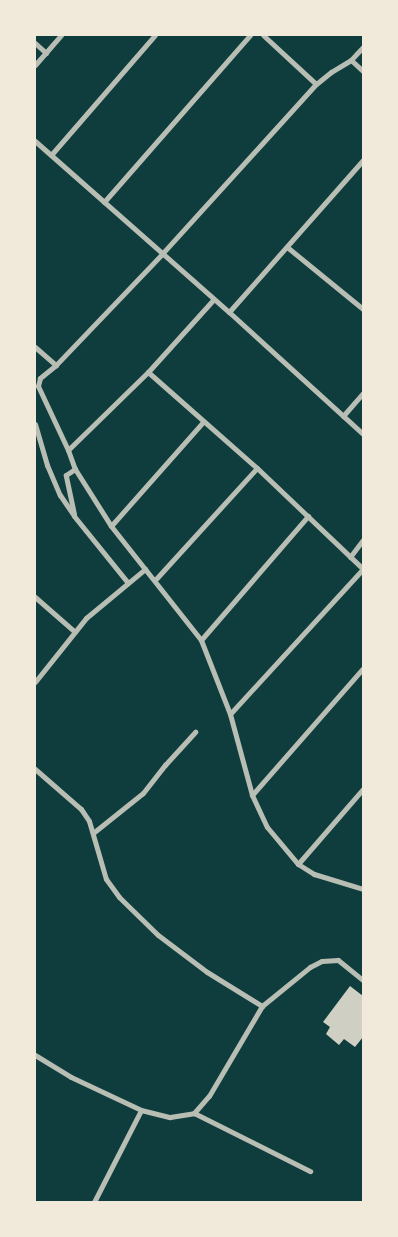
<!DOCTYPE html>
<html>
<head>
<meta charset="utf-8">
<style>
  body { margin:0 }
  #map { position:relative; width:398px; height:1237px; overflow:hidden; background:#0f3d3e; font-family:Ubuntu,sans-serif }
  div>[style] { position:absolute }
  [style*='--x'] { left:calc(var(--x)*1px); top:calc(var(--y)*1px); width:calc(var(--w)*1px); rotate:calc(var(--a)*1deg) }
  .building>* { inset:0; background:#cfcfc3 }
  .minor>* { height:5px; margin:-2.5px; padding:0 2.5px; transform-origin:2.5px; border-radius:2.5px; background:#b8beb3 }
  span { translate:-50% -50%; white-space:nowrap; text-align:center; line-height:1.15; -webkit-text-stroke:4px #f1e9da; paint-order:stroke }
  .frame { position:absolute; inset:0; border:36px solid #f1e9da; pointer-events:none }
</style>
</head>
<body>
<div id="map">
  <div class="building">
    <div style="clip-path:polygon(350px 986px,363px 996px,363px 1037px,355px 1047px,344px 1039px,339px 1045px,326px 1034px,330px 1027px,323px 1022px)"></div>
  </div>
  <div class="minor">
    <div style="--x:263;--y:35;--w:72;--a:42.8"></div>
    <div style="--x:35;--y:43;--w:15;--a:42"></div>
    <div style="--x:363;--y:47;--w:18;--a:133"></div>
    <div style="--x:351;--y:60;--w:23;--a:149"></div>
    <div style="--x:331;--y:72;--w:19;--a:141"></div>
    <div style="--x:316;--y:84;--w:229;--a:132.2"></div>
    <div style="--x:162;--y:254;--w:153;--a:133.7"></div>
    <div style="--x:56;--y:365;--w:21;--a:141"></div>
    <div style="--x:40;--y:378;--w:8;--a:104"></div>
    <div style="--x:38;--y:386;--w:71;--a:64.9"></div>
    <div style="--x:68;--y:450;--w:20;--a:70"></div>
    <div style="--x:75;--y:469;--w:67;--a:57.7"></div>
    <div style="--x:111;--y:526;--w:145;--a:51.7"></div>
    <div style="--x:201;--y:640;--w:79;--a:68.6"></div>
    <div style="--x:230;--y:714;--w:84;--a:74.8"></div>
    <div style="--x:252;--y:795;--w:35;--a:65"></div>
    <div style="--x:267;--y:827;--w:48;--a:50"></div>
    <div style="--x:298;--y:864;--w:19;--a:32"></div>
    <div style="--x:314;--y:874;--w:51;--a:17"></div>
    <div style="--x:351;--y:60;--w:16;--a:43"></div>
    <div style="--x:35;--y:65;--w:40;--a:-49"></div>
    <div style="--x:35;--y:141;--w:259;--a:41.4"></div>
    <div style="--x:229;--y:312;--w:181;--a:42.3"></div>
    <div style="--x:51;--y:155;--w:159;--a:-49.1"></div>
    <div style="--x:104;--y:202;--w:222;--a:-48.8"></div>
    <div style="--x:287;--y:247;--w:98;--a:39.2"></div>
    <div style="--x:229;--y:312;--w:203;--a:-48.6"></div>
    <div style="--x:35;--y:347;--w:28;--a:41"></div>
    <div style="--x:148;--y:372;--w:145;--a:41.4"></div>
    <div style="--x:257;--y:468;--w:146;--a:43.6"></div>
    <div style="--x:343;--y:416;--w:30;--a:-49"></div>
    <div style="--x:35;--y:424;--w:43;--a:73.7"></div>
    <div style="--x:47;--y:465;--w:33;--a:67"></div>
    <div style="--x:60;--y:495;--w:25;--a:56"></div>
    <div style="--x:74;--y:516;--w:86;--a:51.1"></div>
    <div style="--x:68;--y:450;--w:112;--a:-44.3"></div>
    <div style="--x:148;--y:372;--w:97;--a:-47.9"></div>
    <div style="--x:74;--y:514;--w:40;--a:-102"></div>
    <div style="--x:66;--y:475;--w:11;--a:-34"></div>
    <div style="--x:111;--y:526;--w:139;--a:-48.5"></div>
    <div style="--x:350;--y:557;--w:21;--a:-53"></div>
    <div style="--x:155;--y:580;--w:151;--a:-47.7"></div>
    <div style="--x:35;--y:597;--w:53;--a:41.2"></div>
    <div style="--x:201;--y:640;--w:164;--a:-49.2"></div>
    <div style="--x:35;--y:682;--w:82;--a:-51.4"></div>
    <div style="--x:86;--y:618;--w:77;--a:-39.7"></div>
    <div style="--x:230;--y:714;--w:197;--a:-47.5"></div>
    <div style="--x:35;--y:769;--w:61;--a:41"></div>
    <div style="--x:81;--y:809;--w:14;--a:56"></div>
    <div style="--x:89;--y:821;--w:60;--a:73.7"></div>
    <div style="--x:106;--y:879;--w:22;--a:54"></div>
    <div style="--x:119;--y:897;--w:54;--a:44.3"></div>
    <div style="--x:158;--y:935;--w:61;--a:37.1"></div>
    <div style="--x:207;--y:972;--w:65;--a:31.7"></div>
    <div style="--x:252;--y:795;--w:169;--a:-48.8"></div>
    <div style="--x:93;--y:833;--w:64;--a:-38.7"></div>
    <div style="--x:143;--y:793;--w:36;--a:-52"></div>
    <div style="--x:165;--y:765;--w:45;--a:-47.7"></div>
    <div style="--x:298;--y:864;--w:99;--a:-49.1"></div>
    <div style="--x:35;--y:1055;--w:42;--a:31.4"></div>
    <div style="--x:71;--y:1077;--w:77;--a:25.2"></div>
    <div style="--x:141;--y:1110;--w:30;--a:14"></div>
    <div style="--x:170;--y:1117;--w:24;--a:-9"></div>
    <div style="--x:194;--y:1113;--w:23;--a:-49"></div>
    <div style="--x:209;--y:1096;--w:104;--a:-59.5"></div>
    <div style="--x:262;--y:1006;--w:62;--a:-39.1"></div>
    <div style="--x:310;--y:967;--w:13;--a:-27"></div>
    <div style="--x:322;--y:961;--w:16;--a:-4"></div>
    <div style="--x:338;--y:960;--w:32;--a:39"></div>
    <div style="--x:194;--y:1113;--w:130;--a:26.6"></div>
    <div style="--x:94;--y:1202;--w:103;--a:-62.9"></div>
  </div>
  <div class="frame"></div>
</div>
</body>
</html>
